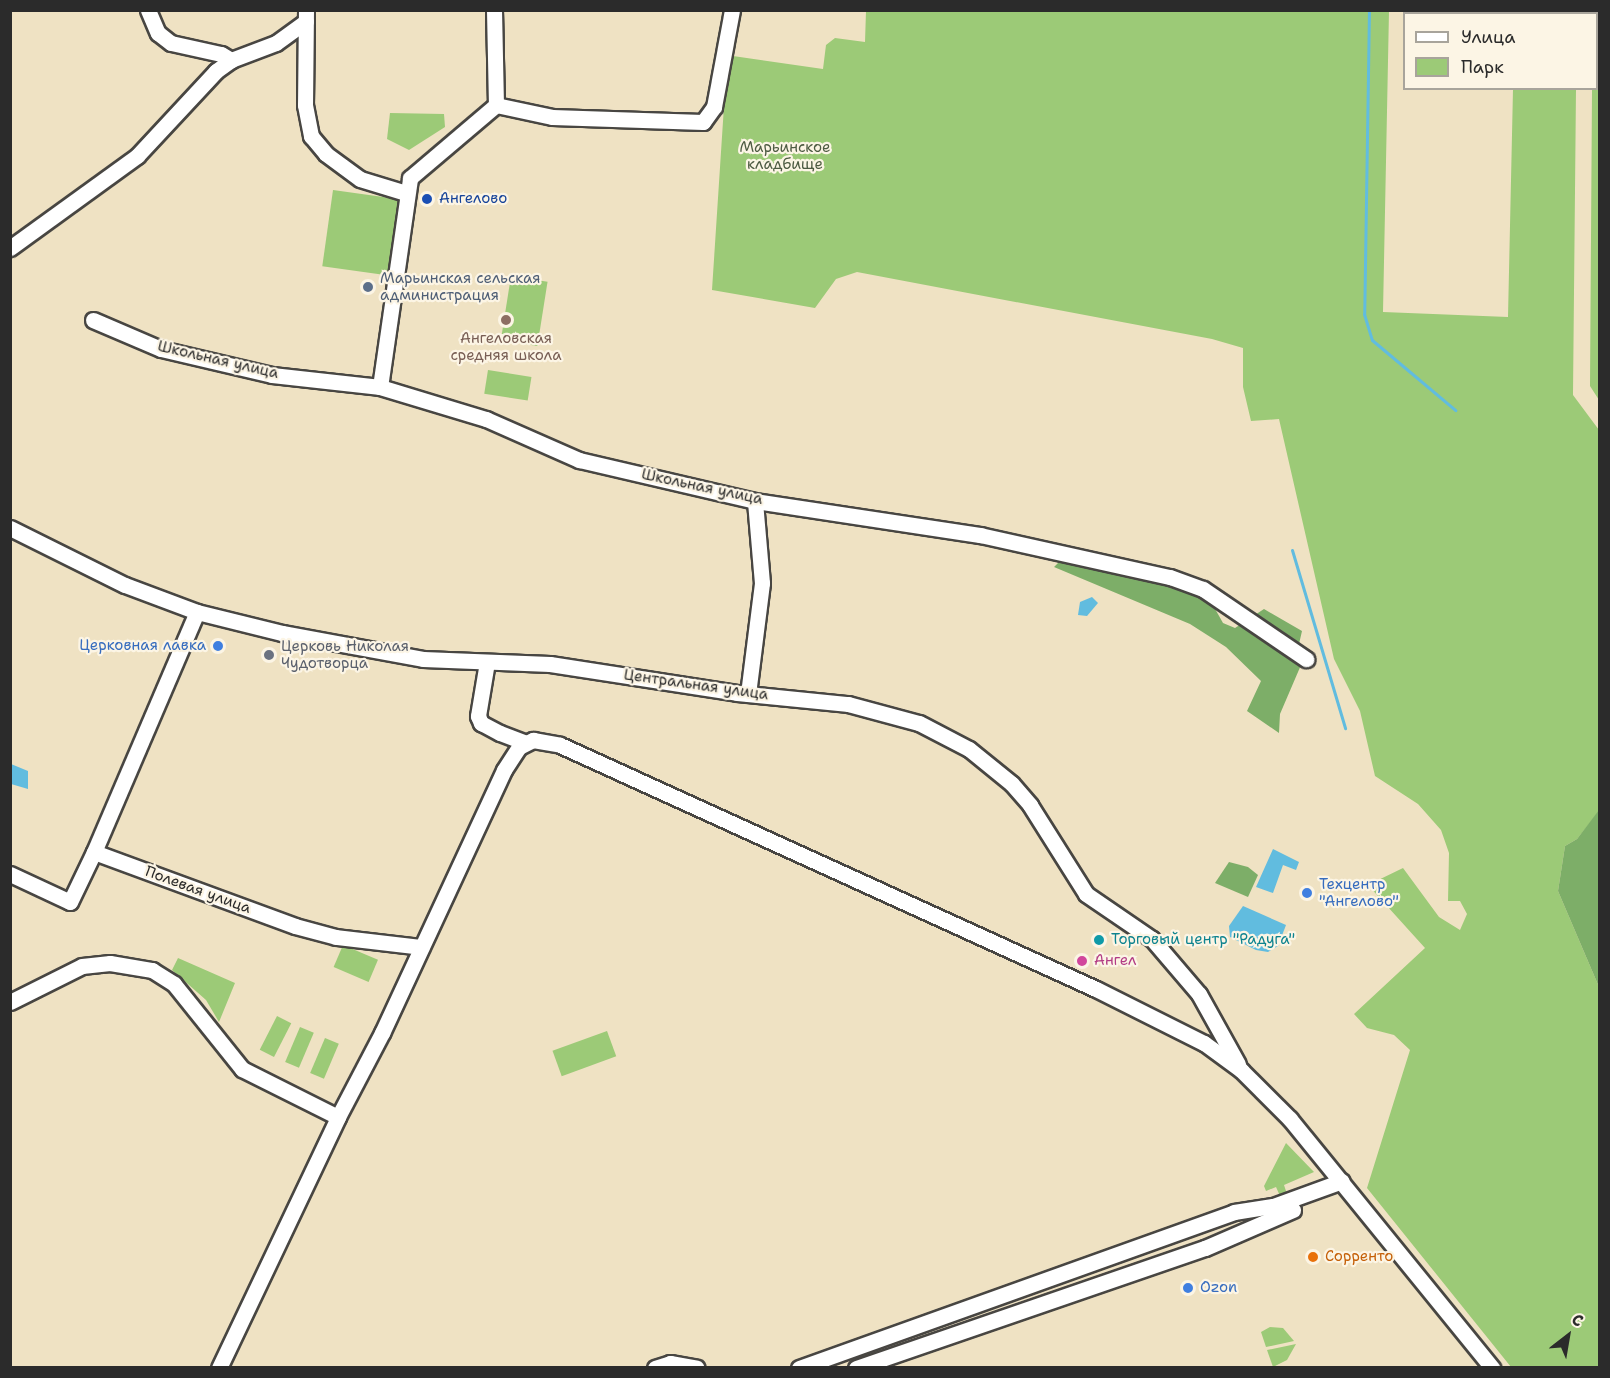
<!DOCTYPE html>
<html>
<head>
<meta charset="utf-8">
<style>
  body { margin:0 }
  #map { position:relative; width:1610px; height:1378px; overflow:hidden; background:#efe2c3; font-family:"Shantell Sans",sans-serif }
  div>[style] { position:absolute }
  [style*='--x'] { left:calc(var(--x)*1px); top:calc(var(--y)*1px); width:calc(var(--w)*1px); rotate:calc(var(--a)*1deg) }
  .green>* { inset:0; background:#9cca77; transform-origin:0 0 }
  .forest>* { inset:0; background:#7dae68 }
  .water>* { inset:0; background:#61bcdf }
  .stream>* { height:3px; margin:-1.5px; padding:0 1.5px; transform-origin:1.5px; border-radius:1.5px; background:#61bcdf }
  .roads { filter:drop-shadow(2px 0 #484642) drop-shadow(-2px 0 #484642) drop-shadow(0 2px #484642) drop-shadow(0 -2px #484642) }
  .minor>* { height:15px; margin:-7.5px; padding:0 7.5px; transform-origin:7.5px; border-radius:7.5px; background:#fff }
  .dots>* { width:16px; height:16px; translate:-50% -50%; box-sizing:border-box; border:3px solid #fcf5e5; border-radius:50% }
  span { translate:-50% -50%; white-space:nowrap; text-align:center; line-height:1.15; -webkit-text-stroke:4.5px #fcf5e5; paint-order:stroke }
  .park-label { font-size:15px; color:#4d5b42 }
  .transit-label { font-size:15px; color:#164399 }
  .left { translate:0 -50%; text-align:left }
  .service-label { font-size:15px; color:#4e5e75 }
  .education-label { font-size:15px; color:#785e54 }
  .street-label { font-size:15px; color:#2b2b2b }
  .shop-label { font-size:15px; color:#366cbe }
  .right { translate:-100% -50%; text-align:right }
  .worship-label { font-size:15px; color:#5b616d }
  .culture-label { font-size:15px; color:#0d838f }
  .hotel-label { font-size:15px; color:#b23c85 }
  .food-label { font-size:15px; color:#c56008 }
  .frame { position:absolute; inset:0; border:12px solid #2b2b2b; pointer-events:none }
  .legend { position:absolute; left:1403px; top:12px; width:195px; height:78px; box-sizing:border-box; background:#fcf5e5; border:2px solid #a8a49b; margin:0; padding:8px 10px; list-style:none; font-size:18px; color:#2b2b2b }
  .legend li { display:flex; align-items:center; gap:12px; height:30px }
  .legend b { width:30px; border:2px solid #a8a49b }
  .north { position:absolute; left:1538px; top:1306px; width:60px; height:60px; -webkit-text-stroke:4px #fcf5e5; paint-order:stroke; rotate:31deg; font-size:16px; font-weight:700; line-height:24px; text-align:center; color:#2b2b2b }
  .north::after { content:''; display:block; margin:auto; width:21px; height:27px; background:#2b2b2b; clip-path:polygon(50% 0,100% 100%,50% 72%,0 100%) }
</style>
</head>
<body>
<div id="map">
  <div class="green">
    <div style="clip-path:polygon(1599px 10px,1600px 11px,1599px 400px,1590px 386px,1592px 89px,1596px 88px,1596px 14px,1593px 11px)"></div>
    <div style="clip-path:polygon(866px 11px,1389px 11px,1383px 312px,1508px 317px,1513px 89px,1576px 89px,1573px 395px,1599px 430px,1600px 810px,1577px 839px,1565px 846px,1558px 891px,1599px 987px,1599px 1367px,1511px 1367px,1367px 1188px,1410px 1050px,1394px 1035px,1367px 1028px,1354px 1014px,1425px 948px,1368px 885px,1403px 868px,1439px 917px,1460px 930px,1467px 914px,1460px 901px,1448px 901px,1449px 853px,1441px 830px,1418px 804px,1375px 776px,1360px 711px,1334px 659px,1279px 419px,1251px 421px,1243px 387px,1243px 348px,1212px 339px,857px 272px,836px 279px,815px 308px,712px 290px,724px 106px,733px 56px,823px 69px,826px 45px,835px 38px,865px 42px)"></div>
    <div style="clip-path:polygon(390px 113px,444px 114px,445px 127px,409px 150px,387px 139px)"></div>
    <div style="left:333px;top:190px;width:67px;height:77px;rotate:8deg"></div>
    <div style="left:511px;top:276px;width:37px;height:65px;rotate:9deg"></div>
    <div style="left:488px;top:370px;width:44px;height:24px;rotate:9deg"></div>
    <div style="left:343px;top:945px;width:38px;height:24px;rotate:23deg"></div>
    <div style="clip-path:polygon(178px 958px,235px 983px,219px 1022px,206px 1000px,172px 970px)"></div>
    <div style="left:277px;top:1016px;width:16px;height:38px;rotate:27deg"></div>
    <div style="left:300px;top:1027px;width:15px;height:38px;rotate:23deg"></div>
    <div style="left:607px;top:1031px;width:27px;height:58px;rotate:70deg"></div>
    <div style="left:325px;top:1038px;width:15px;height:38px;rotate:23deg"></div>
    <div style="clip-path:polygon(1286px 1143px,1314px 1172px,1284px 1185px,1287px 1194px,1280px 1196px,1276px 1187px,1266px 1191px,1264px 1186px)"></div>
    <div style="clip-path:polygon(1270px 1327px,1283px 1328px,1294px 1341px,1266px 1347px,1261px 1332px)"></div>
    <div style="clip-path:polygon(1296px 1344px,1287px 1360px,1273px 1367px,1267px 1350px)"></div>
  </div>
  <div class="forest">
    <div style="clip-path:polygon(1060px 561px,1159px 580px,1192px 591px,1214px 607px,1223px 623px,1235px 628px,1264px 609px,1302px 631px,1296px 657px,1301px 665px,1280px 714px,1279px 733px,1247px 711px,1261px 681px,1226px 647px,1190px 624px,1054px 567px)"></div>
    <div style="clip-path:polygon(1599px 810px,1600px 810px,1599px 987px,1558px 891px,1565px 846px,1577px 839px)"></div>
    <div style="clip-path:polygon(1229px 862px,1248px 867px,1258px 875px,1248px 897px,1215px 883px)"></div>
  </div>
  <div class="water">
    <div style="clip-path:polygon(1092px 597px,1098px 603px,1087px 616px,1078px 615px,1080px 602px)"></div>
    <div style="clip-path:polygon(11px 764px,28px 771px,28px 789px,11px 784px)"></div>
    <div style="clip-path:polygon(1273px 849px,1299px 862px,1296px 870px,1283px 865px,1273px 893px,1256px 887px)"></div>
    <div style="clip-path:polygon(1243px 906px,1286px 925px,1278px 946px,1268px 952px,1256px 950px,1230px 937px,1229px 926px)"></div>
  </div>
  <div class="stream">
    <div style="--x:1369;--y:10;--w:304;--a:90.9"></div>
    <div style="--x:1364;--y:314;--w:27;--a:73"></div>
    <div style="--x:1372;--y:340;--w:109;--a:40.1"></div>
    <div style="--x:1292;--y:550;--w:186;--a:73.4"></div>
  </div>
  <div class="roads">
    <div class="minor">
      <div style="--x:148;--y:10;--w:25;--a:67"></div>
      <div style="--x:158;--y:33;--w:16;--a:38"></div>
      <div style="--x:171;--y:43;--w:51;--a:12.4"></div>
      <div style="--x:221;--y:54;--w:12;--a:31"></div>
      <div style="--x:306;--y:10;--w:95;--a:90.6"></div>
      <div style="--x:305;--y:105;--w:32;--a:79"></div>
      <div style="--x:311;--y:136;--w:23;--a:50"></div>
      <div style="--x:326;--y:154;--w:42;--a:36.3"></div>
      <div style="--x:360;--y:179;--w:48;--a:16.9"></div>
      <div style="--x:494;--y:10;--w:95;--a:88.8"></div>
      <div style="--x:496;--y:105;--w:57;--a:12.1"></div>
      <div style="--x:552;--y:117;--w:151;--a:1.9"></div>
      <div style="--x:703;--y:122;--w:19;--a:-54"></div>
      <div style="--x:714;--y:107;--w:99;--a:-79.5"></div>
      <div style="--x:10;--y:248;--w:157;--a:-35.9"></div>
      <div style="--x:137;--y:156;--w:116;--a:-47.1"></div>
      <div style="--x:216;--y:71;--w:19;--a:-36"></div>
      <div style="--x:231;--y:60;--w:48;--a:-20.7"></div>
      <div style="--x:276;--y:43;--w:37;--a:-36"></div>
      <div style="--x:93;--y:320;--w:74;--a:23.1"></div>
      <div style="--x:161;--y:349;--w:114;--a:13.2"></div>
      <div style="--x:272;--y:375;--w:109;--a:6.3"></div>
      <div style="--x:380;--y:387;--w:111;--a:16.8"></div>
      <div style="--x:486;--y:419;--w:102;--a:23.8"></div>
      <div style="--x:579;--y:460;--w:181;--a:13.1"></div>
      <div style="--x:755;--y:501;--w:228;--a:8.6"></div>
      <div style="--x:980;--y:535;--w:195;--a:12.5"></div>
      <div style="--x:1170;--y:577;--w:35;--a:20"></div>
      <div style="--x:1203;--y:589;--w:125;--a:34.2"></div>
      <div style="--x:380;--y:387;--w:211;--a:-81.8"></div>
      <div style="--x:410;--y:178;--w:113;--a:-40.3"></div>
      <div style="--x:10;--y:528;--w:128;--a:26.4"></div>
      <div style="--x:125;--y:585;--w:77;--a:20.6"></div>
      <div style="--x:197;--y:612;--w:88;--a:13.9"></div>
      <div style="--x:282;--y:633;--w:143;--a:10.4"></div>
      <div style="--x:423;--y:659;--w:127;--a:2.3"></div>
      <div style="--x:550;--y:664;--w:189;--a:8.8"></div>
      <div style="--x:737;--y:693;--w:112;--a:5.7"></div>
      <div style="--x:848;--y:704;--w:73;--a:15"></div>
      <div style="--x:919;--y:723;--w:56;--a:27.5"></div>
      <div style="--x:969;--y:749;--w:55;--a:39.1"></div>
      <div style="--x:1012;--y:784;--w:28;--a:49"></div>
      <div style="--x:1030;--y:805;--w:105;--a:57.8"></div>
      <div style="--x:1086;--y:894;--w:80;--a:34.3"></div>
      <div style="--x:1152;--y:939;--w:72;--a:49.5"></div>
      <div style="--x:1199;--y:994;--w:80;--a:60.9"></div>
      <div style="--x:487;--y:662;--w:55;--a:99.5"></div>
      <div style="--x:478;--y:716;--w:8;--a:67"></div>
      <div style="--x:481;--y:723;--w:21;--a:28"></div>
      <div style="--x:500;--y:733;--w:26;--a:21"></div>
      <div style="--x:748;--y:694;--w:112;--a:-82.8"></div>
      <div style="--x:762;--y:583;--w:82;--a:-94.9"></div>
      <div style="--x:94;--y:852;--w:261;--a:-66.8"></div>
      <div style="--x:10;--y:874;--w:66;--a:25"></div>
      <div style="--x:70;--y:902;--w:55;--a:-64.4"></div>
      <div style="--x:94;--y:852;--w:214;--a:20.2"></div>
      <div style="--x:295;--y:926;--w:42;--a:15"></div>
      <div style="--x:336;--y:937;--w:86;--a:6.7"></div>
      <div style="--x:10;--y:1002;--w:80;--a:-26.6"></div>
      <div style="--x:82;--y:966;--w:28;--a:-6"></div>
      <div style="--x:110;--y:963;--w:43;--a:9.5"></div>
      <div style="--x:152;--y:970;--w:26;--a:32"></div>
      <div style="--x:174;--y:984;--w:109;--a:51.3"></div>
      <div style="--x:242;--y:1069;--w:107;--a:26.6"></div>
      <div style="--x:219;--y:1368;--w:278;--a:-64.6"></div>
      <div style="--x:338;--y:1117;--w:95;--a:-62.4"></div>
      <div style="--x:382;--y:1033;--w:290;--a:-65.1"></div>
      <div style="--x:504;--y:770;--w:27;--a:-57"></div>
      <div style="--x:519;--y:747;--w:16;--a:-27"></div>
      <div style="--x:533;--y:740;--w:27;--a:10"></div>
      <div style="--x:560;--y:745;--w:589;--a:24.48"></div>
      <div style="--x:1096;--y:989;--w:121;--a:26.6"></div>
      <div style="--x:1204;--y:1043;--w:46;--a:36.1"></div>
      <div style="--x:1241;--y:1070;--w:69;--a:45"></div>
      <div style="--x:1290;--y:1119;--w:321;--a:50.9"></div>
      <div style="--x:655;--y:1368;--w:16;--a:-18"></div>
      <div style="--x:670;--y:1363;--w:27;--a:10"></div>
      <div style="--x:799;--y:1368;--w:462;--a:-19.7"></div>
      <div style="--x:1234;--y:1212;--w:39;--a:-9"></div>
      <div style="--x:1273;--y:1206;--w:73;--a:-19.9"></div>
      <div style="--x:856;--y:1368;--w:369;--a:-19"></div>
      <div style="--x:1205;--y:1248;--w:96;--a:-23.4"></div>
    </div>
  </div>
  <div class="dots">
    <div style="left:427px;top:199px;background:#1a4fb4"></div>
    <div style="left:368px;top:287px;background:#5c6f8a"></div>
    <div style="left:506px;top:320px;background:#8d6e63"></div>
    <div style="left:218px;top:646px;background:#3f7fe0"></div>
    <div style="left:269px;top:655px;background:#6b7280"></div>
    <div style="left:1307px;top:893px;background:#3f7fe0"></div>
    <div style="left:1099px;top:940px;background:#0f9aa8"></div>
    <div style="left:1082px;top:961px;background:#d1479c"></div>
    <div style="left:1313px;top:1257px;background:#e8710a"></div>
    <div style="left:1188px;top:1288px;background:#3f7fe0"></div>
  </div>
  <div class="park-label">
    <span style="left:785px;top:156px">Марьинское<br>кладбище</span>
  </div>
  <div class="transit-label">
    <span class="left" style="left:439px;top:199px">Ангелово</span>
  </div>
  <div class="service-label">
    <span class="left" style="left:380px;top:287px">Марьинская сельская<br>администрация</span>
  </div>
  <div class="education-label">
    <span style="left:506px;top:347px">Ангеловская<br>средняя школа</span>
  </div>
  <div class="street-label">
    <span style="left:218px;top:360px;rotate:13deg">Школьная улица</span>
    <span style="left:702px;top:487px;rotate:12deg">Школьная улица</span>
    <span style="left:696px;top:685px;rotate:8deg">Центральная улица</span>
    <span style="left:198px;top:890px;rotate:20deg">Полевая улица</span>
  </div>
  <div class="shop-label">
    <span class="right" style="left:206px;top:646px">Церковная лавка</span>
    <span class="left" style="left:1319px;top:893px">Техцентр<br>"Ангелово"</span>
    <span class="left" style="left:1200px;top:1288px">Ozon</span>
  </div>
  <div class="worship-label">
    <span class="left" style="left:281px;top:655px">Церковь Николая<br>Чудотворца</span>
  </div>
  <div class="culture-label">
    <span class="left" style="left:1111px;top:940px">Торговый центр "Радуга"</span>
  </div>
  <div class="hotel-label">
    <span class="left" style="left:1094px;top:961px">Ангел</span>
  </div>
  <div class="food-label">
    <span class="left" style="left:1325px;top:1257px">Сорренто</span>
  </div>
  <div class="frame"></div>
  <ul class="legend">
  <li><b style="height:8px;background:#fff"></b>Улица</li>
  <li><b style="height:16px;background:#9cca77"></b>Парк</li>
  </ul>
  <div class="north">С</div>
</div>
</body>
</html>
